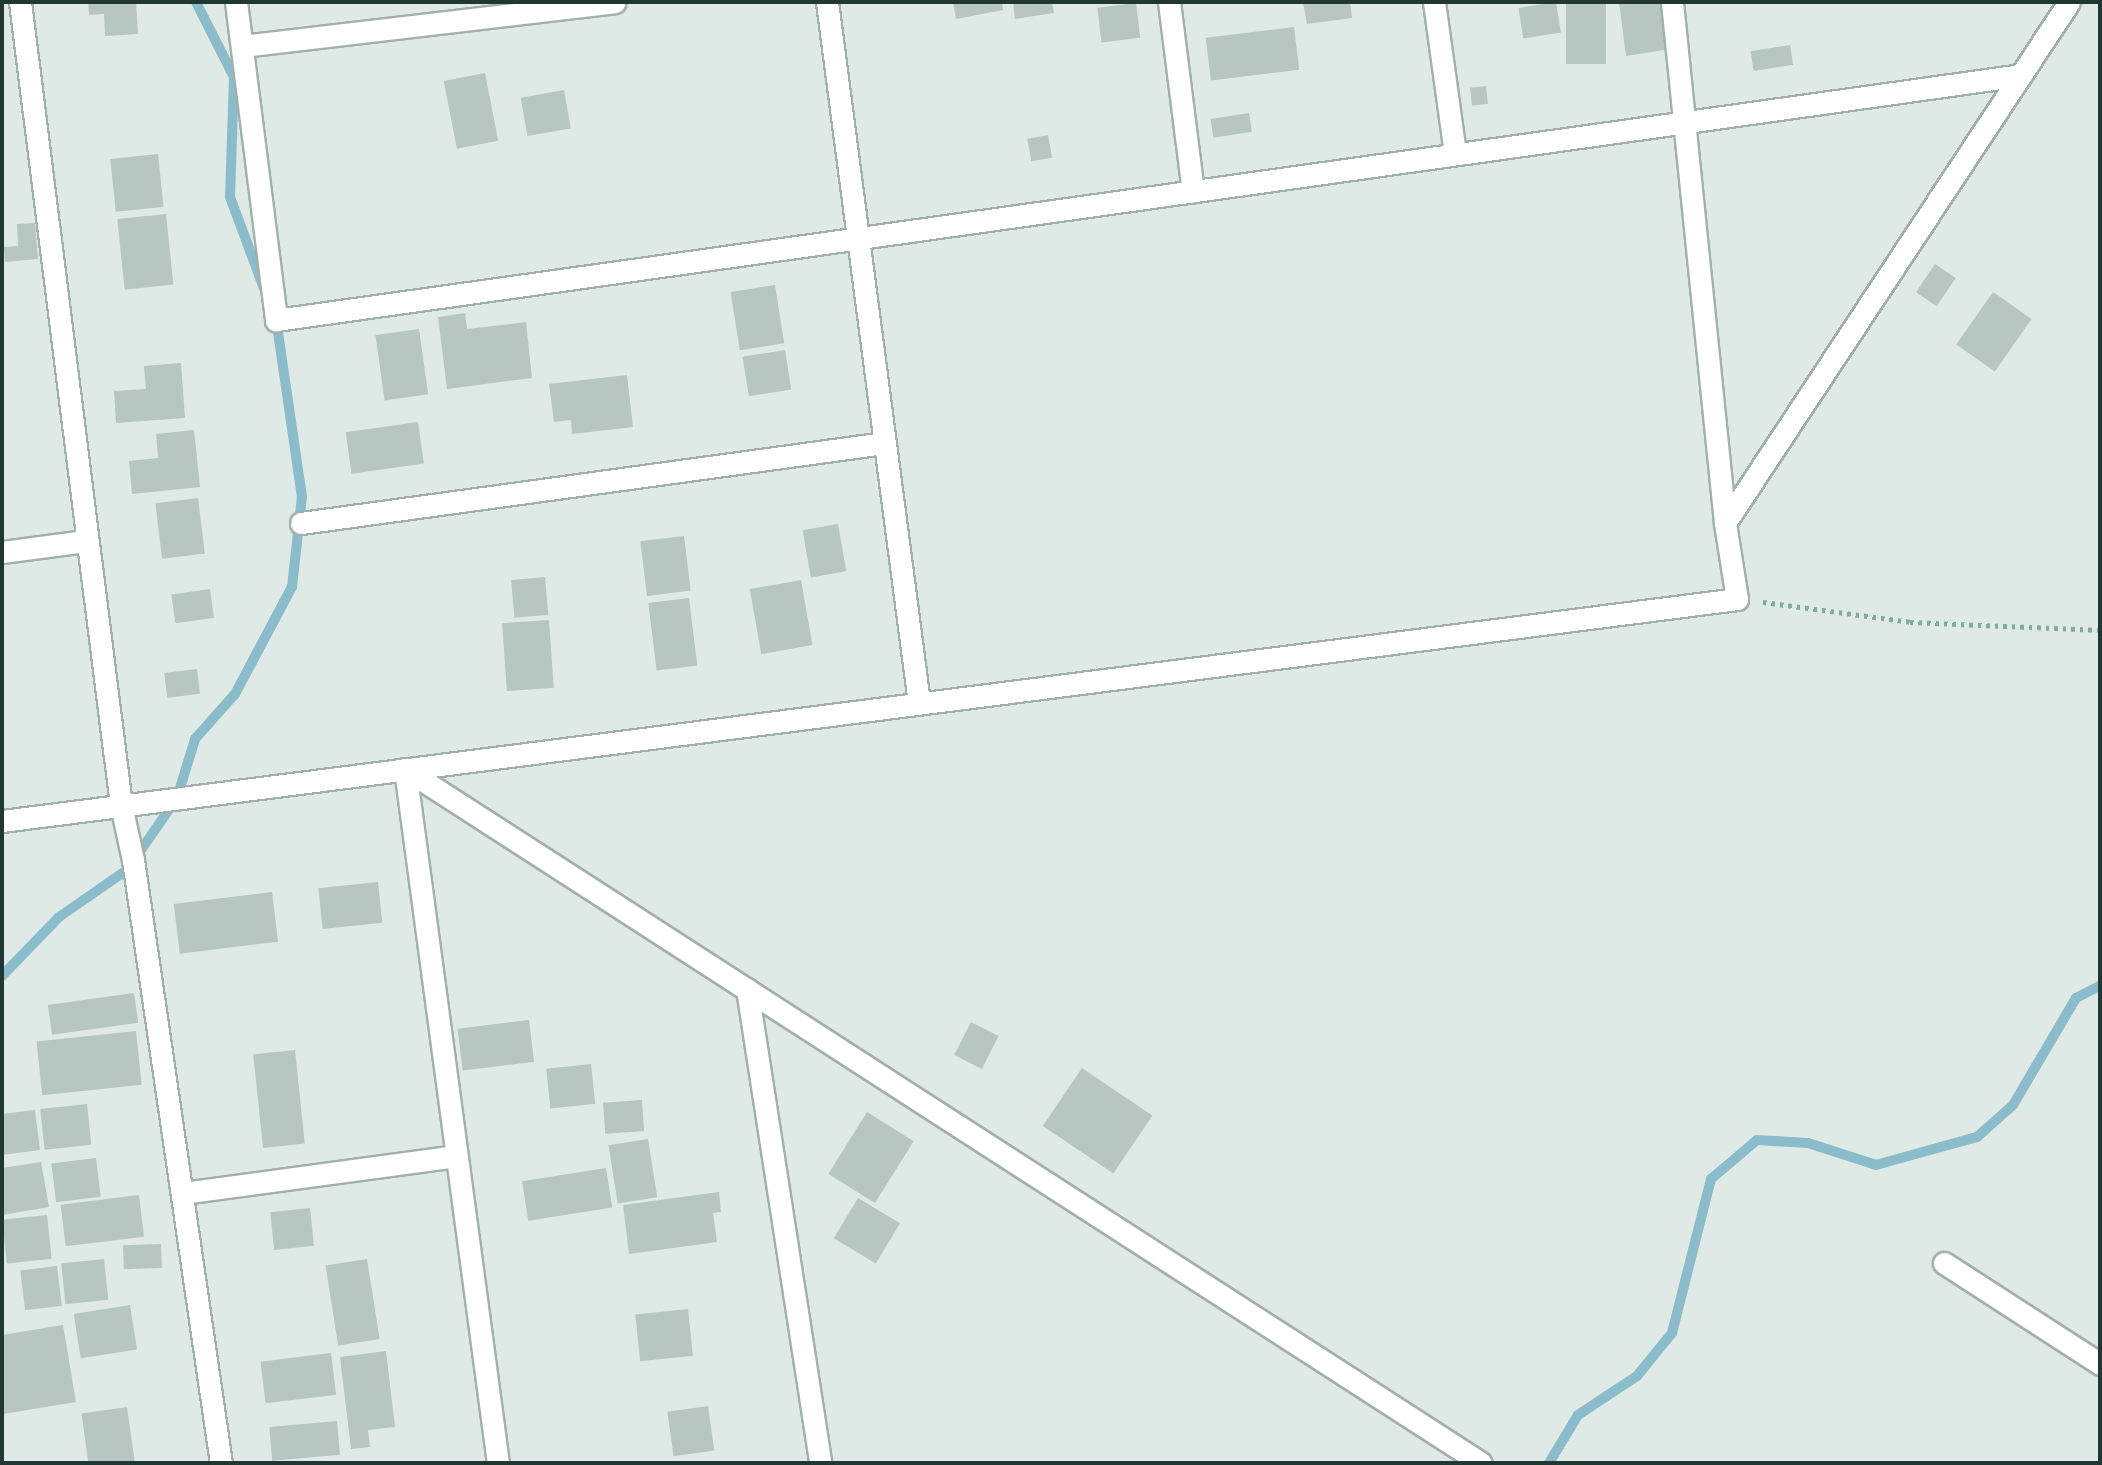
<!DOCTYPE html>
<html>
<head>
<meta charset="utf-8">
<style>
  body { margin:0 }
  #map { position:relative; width:2102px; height:1465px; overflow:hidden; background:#dfe9e5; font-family:Signika,sans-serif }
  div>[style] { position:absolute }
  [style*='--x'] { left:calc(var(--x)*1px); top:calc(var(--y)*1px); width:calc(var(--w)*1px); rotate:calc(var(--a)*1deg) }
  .stream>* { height:10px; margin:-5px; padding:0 5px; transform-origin:5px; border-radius:5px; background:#8abccb }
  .building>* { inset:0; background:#b7c6c1; transform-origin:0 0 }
  .path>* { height:4.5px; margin-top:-2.25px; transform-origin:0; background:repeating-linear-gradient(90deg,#81aaa0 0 3.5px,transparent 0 8.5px) }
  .roads { filter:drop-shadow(2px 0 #a2b0ac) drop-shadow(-2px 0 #a2b0ac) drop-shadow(0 2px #a2b0ac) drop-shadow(0 -2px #a2b0ac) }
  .minor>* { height:21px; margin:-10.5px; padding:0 10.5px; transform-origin:10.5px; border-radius:10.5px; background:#fff }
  span { translate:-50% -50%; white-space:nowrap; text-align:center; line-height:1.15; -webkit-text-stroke:7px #eff6f3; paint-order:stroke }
  .frame { position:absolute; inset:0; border:4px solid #213733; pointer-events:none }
</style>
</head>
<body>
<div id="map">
  <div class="stream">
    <div style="--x:196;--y:2;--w:84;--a:63.1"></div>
    <div style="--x:234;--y:77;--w:120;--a:91.9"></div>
    <div style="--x:230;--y:197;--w:100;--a:69.6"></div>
    <div style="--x:2;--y:976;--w:82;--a:-46"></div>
    <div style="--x:59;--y:917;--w:83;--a:-34.7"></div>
    <div style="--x:127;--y:870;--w:88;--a:-55.2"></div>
    <div style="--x:177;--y:798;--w:62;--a:-73"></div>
    <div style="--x:195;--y:739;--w:60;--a:-48.4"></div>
    <div style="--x:235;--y:694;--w:121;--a:-62"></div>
    <div style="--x:292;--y:587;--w:91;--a:-83.7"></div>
    <div style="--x:302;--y:497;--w:180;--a:-98.3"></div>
    <div style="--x:1549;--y:1463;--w:56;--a:-58.9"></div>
    <div style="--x:1578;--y:1415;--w:71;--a:-33.5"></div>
    <div style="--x:1637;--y:1376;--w:55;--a:-50.9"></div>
    <div style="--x:1672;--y:1333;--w:159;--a:-75.8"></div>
    <div style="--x:1711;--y:1179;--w:60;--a:-40.3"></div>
    <div style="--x:1757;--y:1140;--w:51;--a:3.4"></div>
    <div style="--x:1808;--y:1143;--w:71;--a:17.9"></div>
    <div style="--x:1876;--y:1165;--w:105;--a:-15.5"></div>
    <div style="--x:1977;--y:1137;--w:48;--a:-41.6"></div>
    <div style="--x:2013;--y:1105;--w:124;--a:-59.5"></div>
    <div style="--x:2076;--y:998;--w:27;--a:-27"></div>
  </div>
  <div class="building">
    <div style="clip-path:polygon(88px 2px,136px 2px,138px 34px,105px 36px,104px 14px,89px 15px)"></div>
    <div style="clip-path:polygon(953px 2px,1002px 2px,1003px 10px,956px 19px)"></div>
    <div style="clip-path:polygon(1013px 2px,1052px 2px,1054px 13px,1015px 19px)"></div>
    <div style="clip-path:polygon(1303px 2px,1350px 2px,1352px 18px,1307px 24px)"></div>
    <div style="left:1556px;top:2px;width:31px;height:38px;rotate:81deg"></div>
    <div style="left:1566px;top:2px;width:40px;height:62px"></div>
    <div style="clip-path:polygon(1619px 2px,1664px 2px,1671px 49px,1626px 56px)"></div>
    <div style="left:1136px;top:3px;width:35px;height:39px;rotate:83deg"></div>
    <div style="left:1294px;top:27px;width:43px;height:89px;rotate:83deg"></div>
    <div style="left:1790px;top:45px;width:20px;height:40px;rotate:81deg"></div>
    <div style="left:485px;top:73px;width:69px;height:42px;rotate:79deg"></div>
    <div style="left:1486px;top:86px;width:18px;height:16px;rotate:84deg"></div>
    <div style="left:564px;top:90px;width:39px;height:44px;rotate:80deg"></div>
    <div style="left:1249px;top:113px;width:19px;height:39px;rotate:81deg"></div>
    <div style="left:1048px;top:135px;width:23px;height:21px;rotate:80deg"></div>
    <div style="left:158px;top:154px;width:53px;height:48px;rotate:84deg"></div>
    <div style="left:166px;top:214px;width:71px;height:49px;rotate:84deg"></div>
    <div style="clip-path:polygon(35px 223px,38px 259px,5px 262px,4px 247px,18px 246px,17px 224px)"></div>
    <div style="left:1935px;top:264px;width:25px;height:34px;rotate:34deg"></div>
    <div style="left:775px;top:285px;width:59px;height:45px;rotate:81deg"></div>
    <div style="left:1993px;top:292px;width:47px;height:64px;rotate:35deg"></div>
    <div style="clip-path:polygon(465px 313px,467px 329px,526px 322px,532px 378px,447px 389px,438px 317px)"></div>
    <div style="left:419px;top:329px;width:66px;height:44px;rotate:82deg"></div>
    <div style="left:785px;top:350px;width:40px;height:43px;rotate:81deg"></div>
    <div style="clip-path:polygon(181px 363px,185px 418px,116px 423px,114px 391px,146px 389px,144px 366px)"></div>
    <div style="clip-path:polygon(627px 375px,633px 427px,572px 434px,571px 420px,554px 422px,549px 384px)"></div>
    <div style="left:418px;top:422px;width:42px;height:73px;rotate:82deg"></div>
    <div style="clip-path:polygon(194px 430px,200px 487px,132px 494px,129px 461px,158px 458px,156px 434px)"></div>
    <div style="left:198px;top:498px;width:56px;height:43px;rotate:83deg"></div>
    <div style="left:838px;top:524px;width:48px;height:36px;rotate:80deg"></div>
    <div style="left:684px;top:536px;width:55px;height:44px;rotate:83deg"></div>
    <div style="left:545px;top:577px;width:38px;height:34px;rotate:85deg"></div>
    <div style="left:801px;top:580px;width:66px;height:52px;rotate:80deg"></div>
    <div style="left:210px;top:589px;width:29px;height:39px;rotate:82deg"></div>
    <div style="left:689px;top:598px;width:68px;height:41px;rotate:83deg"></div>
    <div style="left:549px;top:620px;width:68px;height:47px;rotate:86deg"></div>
    <div style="left:197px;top:669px;width:25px;height:33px;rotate:83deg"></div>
    <div style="left:378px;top:882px;width:41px;height:60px;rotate:84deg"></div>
    <div style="left:272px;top:892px;width:50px;height:99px;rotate:83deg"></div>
    <div style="left:134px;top:993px;width:30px;height:87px;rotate:82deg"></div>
    <div style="left:529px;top:1020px;width:42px;height:72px;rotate:83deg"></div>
    <div style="left:971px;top:1022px;width:31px;height:37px;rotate:27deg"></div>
    <div style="left:136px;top:1031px;width:54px;height:100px;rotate:84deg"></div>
    <div style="left:295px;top:1050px;width:94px;height:42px;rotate:84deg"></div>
    <div style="left:591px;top:1064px;width:40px;height:45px;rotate:84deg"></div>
    <div style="left:1082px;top:1068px;width:85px;height:70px;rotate:34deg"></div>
    <div style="left:642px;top:1100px;width:31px;height:39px;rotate:86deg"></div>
    <div style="left:87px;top:1104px;width:41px;height:47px;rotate:84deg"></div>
    <div style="clip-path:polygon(35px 1110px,40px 1150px,2px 1155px,2px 1114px)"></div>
    <div style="left:867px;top:1112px;width:55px;height:73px;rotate:32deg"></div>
    <div style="left:648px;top:1139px;width:59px;height:40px;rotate:81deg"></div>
    <div style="left:96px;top:1158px;width:39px;height:45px;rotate:83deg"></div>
    <div style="clip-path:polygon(41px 1162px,49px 1207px,2px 1215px,2px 1168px)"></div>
    <div style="left:606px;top:1168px;width:40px;height:85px;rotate:81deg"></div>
    <div style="clip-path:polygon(719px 1192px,721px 1212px,713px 1213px,717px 1242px,629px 1254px,623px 1205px)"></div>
    <div style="left:139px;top:1195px;width:42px;height:79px;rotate:83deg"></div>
    <div style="left:858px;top:1198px;width:49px;height:47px;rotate:31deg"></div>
    <div style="left:310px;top:1208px;width:38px;height:40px;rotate:84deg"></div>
    <div style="left:47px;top:1215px;width:44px;height:45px;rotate:84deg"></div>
    <div style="left:161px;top:1244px;width:24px;height:38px;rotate:88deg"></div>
    <div style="left:104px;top:1259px;width:41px;height:43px;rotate:84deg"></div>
    <div style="left:367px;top:1259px;width:81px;height:42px;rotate:81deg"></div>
    <div style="left:57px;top:1266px;width:40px;height:37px;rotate:83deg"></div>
    <div style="left:130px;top:1305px;width:45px;height:57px;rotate:81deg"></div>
    <div style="left:688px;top:1309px;width:47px;height:53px;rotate:84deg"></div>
    <div style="clip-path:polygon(63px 1325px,76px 1402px,3px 1414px,2px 1335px)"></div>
    <div style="clip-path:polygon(386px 1351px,395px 1427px,368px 1430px,370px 1447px,351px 1449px,340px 1357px)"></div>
    <div style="left:331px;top:1353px;width:42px;height:71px;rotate:83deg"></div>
    <div style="left:708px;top:1406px;width:45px;height:41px;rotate:82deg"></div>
    <div style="left:127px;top:1407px;width:57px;height:46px;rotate:82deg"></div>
    <div style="left:337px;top:1421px;width:34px;height:68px;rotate:85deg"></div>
  </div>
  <div class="path">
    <div style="--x:1763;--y:602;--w:148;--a:7.7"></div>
    <div style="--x:1910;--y:622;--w:190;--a:2.4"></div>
  </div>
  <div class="roads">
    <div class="minor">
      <div style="--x:20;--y:2;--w:809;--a:82.83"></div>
      <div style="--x:121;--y:805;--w:56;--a:77.7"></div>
      <div style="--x:133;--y:860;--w:609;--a:81.7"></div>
      <div style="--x:236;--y:2;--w:321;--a:82.8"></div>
      <div style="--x:276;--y:320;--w:1762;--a:-7.99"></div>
      <div style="--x:827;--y:2;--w:707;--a:82.52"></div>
      <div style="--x:1169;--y:2;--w:191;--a:82.8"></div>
      <div style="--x:1434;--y:2;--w:153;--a:82.1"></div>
      <div style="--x:242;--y:46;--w:375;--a:-6.7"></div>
      <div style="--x:301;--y:523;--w:588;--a:-7.81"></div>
      <div style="--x:1725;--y:523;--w:624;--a:-56.56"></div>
      <div style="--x:2;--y:552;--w:85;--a:-7.5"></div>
      <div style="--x:405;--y:769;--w:1280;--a:32.82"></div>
      <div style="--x:405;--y:769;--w:700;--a:82.37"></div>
      <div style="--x:2;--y:821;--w:1749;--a:-7.29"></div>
      <div style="--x:1737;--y:599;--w:77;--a:-99"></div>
      <div style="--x:1725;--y:523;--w:524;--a:-95.81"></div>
      <div style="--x:747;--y:989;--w:480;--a:81.2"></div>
      <div style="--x:183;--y:1193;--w:275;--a:-7.7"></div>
      <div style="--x:1944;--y:1263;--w:186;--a:32.9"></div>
    </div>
  </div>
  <div class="frame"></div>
</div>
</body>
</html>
